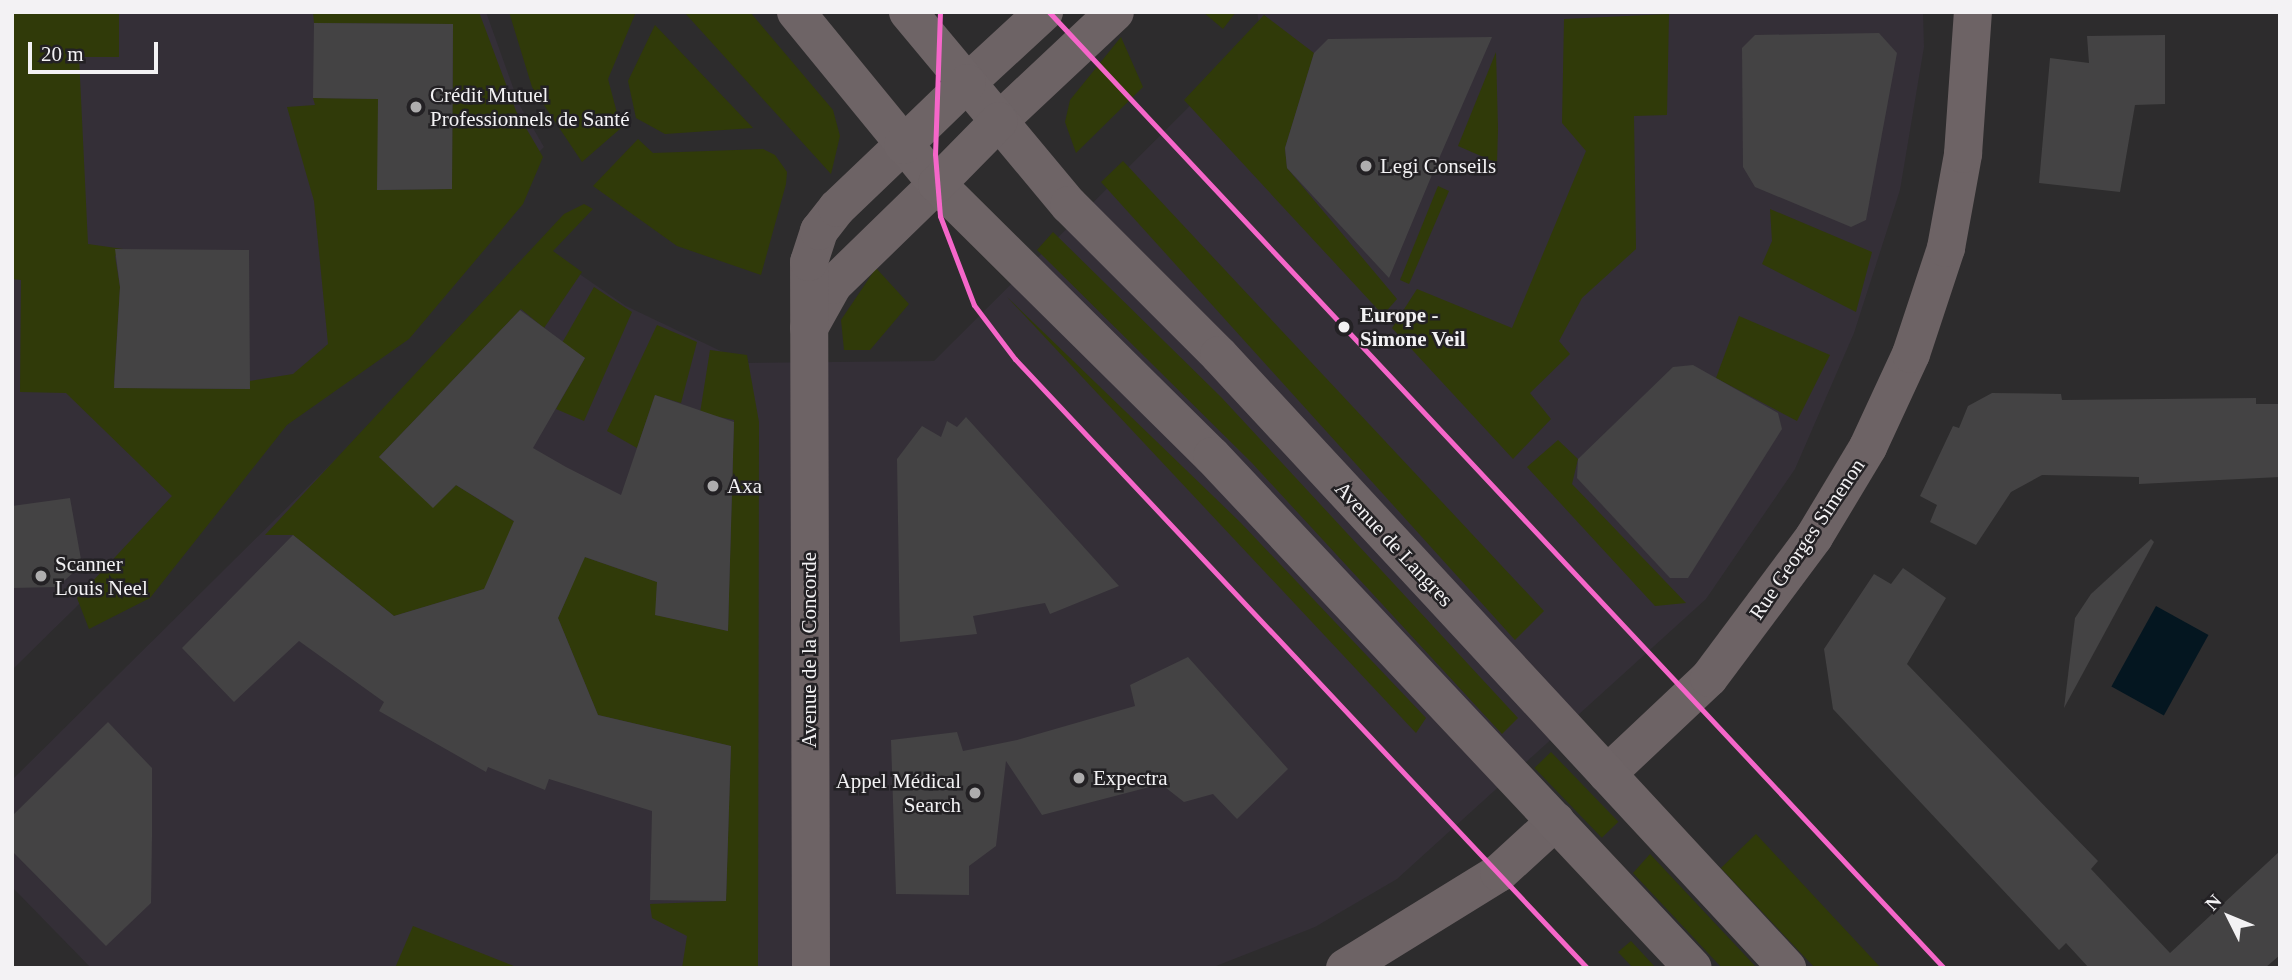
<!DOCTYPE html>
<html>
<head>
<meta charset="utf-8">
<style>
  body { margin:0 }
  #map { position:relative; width:2292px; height:980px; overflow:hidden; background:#2d2c2d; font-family:Georgia,serif }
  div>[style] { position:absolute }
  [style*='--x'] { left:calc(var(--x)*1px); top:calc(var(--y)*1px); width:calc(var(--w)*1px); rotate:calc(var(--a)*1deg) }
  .built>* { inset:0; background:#342f37 }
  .green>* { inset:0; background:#303a09; transform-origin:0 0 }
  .water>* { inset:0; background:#041620; transform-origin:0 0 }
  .building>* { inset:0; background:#444344 }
  .street>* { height:38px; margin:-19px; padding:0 19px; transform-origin:19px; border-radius:19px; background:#6d6365 }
  .primary>* { height:38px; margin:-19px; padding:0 19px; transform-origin:19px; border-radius:19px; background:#6e6466 }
  .tram-1>* { height:5px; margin:-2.5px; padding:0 2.5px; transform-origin:2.5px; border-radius:2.5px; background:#f566c9 }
  .dots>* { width:19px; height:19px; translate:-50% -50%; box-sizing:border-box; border:4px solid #232124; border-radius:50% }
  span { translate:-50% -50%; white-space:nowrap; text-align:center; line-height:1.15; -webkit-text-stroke:5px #232124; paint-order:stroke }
  .poi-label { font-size:21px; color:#f3f2f4 }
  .left { translate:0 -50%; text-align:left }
  .right { translate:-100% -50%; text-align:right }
  .stop-label { font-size:21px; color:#f3f2f4; font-weight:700 }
  .street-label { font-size:21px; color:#f3f2f4 }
  .frame { position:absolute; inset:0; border:14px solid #f3f2f4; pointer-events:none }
  .north { position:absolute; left:2194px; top:882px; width:70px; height:70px; -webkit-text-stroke:5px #232124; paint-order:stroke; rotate:313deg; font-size:19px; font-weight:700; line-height:28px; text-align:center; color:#f3f2f4 }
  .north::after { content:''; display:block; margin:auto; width:24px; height:32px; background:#f3f2f4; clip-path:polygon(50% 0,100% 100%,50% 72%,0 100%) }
  .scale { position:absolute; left:28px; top:42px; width:130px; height:32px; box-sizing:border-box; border:4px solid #f3f2f4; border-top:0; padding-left:9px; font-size:21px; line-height:24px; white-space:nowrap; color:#f3f2f4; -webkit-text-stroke:5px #232124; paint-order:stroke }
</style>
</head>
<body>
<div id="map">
  <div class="built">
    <div style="clip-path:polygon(12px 12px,486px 12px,519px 104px,544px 147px,12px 670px)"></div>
    <div style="clip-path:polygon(1257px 12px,1923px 12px,1924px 47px,1900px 190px,1854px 333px,1795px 469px,1706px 599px,1397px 879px,1315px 927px,1211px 968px,91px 968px,12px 887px,12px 780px,546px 251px,626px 306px,746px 363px,934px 361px,1261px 35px)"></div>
  </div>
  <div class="green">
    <div style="clip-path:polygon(12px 12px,119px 12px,119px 57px,79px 57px,88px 244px,123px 249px,115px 256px,120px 287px,114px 383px,119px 388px,243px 389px,250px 381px,293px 374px,328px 344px,314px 201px,287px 107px,315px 105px,313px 98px,385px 99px,377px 190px,452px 189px,453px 24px,314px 23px,313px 12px,479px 12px,516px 111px,543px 157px,523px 204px,409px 339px,287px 425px,150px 598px,89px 629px,77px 598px,172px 496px,66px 393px,20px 392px,21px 280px,12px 279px)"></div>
    <div style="clip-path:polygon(509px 12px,636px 12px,608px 79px,621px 128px,582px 162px,532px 87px)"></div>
    <div style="clip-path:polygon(684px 12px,750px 12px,833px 110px,840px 136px,831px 174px)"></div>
    <div style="clip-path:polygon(1203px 12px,1236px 12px,1223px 29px)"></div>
    <div style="clip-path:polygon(1669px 14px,1667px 115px,1634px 116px,1636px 249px,1582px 298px,1559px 341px,1570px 354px,1530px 393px,1551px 419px,1513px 459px,1392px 328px,1417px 289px,1512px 328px,1586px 151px,1562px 123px,1564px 19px)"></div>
    <div style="clip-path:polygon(1264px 15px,1314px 53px,1285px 148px,1287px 168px,1397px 299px,1383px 315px,1184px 100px)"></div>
    <div style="clip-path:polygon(655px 25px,753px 128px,665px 134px,636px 118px,628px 81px)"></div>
    <div style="clip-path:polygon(1121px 37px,1143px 87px,1076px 153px,1065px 122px,1070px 100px)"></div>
    <div style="clip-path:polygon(1496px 52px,1498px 129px,1497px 163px,1458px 146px)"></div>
    <div style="clip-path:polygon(638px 139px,653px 153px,763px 149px,775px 155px,787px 172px,786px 184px,761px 275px,677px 246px,593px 186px)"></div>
    <div style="clip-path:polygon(1123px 161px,1544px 611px,1515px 640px,1101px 182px)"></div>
    <div style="clip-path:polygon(1438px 186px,1449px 191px,1409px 284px,1400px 280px)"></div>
    <div style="clip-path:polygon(584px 204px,593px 209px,553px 251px,582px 272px,544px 328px,521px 309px,379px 457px,433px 507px,456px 485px,526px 529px,484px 589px,394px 616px,293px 535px,265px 535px,564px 214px)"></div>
    <div style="clip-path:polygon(1770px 209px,1872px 252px,1856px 312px,1762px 264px,1772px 241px)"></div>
    <div style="clip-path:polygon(1053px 232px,1221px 397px,1518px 718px,1502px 734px,1252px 463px,1037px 250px)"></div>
    <div style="clip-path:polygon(876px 268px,909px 304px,870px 350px,844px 350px,841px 320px)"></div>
    <div style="clip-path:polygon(594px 287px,632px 312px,584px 421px,556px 409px,585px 358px,562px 343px)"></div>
    <div style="clip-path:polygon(1007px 297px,1241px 523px,1426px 718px,1416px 733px)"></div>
    <div style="clip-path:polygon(1739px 316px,1830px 355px,1797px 421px,1716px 378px)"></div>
    <div style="clip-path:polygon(657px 325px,697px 342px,681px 403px,655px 395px,637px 448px,607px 431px)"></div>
    <div style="clip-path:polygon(710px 350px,747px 355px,759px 422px,758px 968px,682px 968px,687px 936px,652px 918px,650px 904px,726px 901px,731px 746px,598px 715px,558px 618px,569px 593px,543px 581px,576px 554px,657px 582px,656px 615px,728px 631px,734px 420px,700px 413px)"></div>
    <div style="clip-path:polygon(1558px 440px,1578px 459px,1572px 484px,1686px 603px,1655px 606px,1527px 467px)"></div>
    <div style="left:1551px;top:752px;width:97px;height:23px;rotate:46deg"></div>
    <div style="clip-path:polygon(1756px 834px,1881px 968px,1815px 968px,1721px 868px)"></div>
    <div style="clip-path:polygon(1650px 854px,1757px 968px,1722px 968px,1633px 873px)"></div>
    <div style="clip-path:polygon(413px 926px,519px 968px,395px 968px)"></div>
    <div style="clip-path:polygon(1631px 941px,1656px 968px,1633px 968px,1618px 952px)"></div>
  </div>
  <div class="water">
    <div style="left:2156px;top:606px;width:60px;height:92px;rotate:29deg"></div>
  </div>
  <div class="building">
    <div style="clip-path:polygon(314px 23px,453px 24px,452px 189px,377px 190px,378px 99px,313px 98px)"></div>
    <div style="clip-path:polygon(1879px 33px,1897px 53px,1866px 220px,1851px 227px,1755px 187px,1743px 167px,1742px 48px,1755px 35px)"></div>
    <div style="clip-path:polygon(2165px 35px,2165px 104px,2135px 105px,2120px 192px,2039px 183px,2050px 58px,2089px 63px,2087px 36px)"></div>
    <div style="clip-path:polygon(1492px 37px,1434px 170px,1389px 278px,1287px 168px,1285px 148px,1314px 53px,1328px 39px)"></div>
    <div style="clip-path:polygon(115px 249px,249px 250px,250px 389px,114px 388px,120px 287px)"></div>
    <div style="clip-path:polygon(520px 310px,585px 358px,533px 448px,566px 467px,621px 495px,655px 395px,734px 422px,728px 631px,655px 615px,657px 582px,585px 557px,558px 618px,598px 715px,731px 746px,726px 901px,650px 900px,652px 811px,549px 779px,545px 790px,488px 767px,486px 772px,379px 711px,384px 702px,299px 641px,234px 702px,182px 648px,293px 535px,394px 616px,484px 589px,514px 521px,456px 485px,433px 508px,379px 457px)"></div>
    <div style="clip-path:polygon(1693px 365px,1778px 413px,1782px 429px,1688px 578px,1670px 578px,1577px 478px,1578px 459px,1673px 367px)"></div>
    <div style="clip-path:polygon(1992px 393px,2061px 394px,2062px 400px,2256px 398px,2256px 404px,2280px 404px,2280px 477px,2139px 484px,2139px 477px,2042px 475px,2011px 492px,1976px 545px,1930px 522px,1937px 505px,1920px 496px,1953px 426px,1959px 428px,1968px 406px)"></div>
    <div style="clip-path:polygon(966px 417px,1119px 586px,1050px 614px,1045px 603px,973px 616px,977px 634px,900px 642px,897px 459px,922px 426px,941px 437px,947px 421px,957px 427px)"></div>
    <div style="clip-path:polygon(70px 498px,82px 565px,57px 587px,12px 588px,12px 506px)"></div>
    <div style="clip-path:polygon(2151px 539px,2154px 542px,2064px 708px,2075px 618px,2091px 594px)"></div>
    <div style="clip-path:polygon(1903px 568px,1946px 598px,1907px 664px,2098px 861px,2091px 869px,2170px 953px,2280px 851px,2280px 955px,2265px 968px,2089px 968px,2066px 943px,2059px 950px,1833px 709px,1824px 649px,1874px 574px,1891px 584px)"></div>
    <div style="clip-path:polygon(1188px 657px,1288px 769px,1237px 819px,1213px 794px,1184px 802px,1161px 784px,1042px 815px,1006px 761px,996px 846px,969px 866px,969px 895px,896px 894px,891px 740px,957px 732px,963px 751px,1017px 740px,1135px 706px,1130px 685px)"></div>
    <div style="clip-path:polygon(108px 722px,152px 768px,152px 835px,151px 903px,106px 946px,12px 851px,12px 816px)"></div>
  </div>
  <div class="street">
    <div style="--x:967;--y:83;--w:105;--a:-42.7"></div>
    <div style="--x:999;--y:121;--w:159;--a:-43.2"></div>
    <div style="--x:809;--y:328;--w:49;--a:-60.8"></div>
    <div style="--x:833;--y:285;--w:145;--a:-44.2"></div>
    <div style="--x:1607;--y:774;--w:140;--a:-43.3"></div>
    <div style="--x:1709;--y:678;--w:176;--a:-53.3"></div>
    <div style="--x:1814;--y:537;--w:105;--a:-59"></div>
    <div style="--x:1868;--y:447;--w:102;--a:-65.2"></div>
    <div style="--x:1911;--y:354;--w:112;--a:-71.7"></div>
    <div style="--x:1946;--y:248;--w:96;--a:-79.7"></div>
    <div style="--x:1963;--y:154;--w:142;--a:-86"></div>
    <div style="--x:811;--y:968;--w:706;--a:-90.16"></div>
    <div style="--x:809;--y:262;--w:33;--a:-72"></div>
    <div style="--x:819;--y:231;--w:29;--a:-52"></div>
    <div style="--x:837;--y:208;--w:91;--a:-43.7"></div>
    <div style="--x:1345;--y:968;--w:181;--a:-31.7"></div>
    <div style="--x:1499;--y:873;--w:77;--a:-42.4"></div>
  </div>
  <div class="primary">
    <div style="--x:796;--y:12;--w:222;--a:50.7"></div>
    <div style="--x:937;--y:184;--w:387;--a:44.7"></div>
    <div style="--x:1212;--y:456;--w:702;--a:46.79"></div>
    <div style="--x:908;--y:12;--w:251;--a:50.2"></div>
    <div style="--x:1069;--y:205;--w:212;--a:45"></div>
    <div style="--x:1219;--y:355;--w:836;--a:47.18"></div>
    <div style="--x:903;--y:145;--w:89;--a:-44.1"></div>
    <div style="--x:937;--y:184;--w:88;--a:-45.5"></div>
  </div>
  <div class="tram-1">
    <div style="--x:940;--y:12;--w:142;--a:92"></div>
    <div style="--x:935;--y:154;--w:62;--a:85.4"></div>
    <div style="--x:940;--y:216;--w:95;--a:69.1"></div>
    <div style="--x:974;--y:305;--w:68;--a:52.8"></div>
    <div style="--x:1015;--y:359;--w:836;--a:46.79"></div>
    <div style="--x:1049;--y:12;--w:1310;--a:46.89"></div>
  </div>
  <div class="dots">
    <div style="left:416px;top:107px;background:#aeadae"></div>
    <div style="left:1366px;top:166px;background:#aeadae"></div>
    <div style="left:1344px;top:327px;background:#f3f2f4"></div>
    <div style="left:713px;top:486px;background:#aeadae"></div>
    <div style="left:41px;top:576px;background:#aeadae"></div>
    <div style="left:1079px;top:778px;background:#aeadae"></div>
    <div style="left:975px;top:793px;background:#aeadae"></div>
  </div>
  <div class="poi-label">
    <span class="left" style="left:430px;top:107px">Crédit Mutuel<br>Professionnels de Santé</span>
    <span class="left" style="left:1380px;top:166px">Legi Conseils</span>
    <span class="left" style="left:727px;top:486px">Axa</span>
    <span class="left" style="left:55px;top:576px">Scanner<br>Louis Neel</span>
    <span class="left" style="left:1093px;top:778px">Expectra</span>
    <span class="right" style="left:961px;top:793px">Appel Médical<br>Search</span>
  </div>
  <div class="stop-label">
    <span class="left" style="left:1360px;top:327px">Europe -<br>Simone Veil</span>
  </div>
  <div class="street-label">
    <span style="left:1807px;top:539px;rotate:-56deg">Rue Georges Simenon</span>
    <span style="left:1394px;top:544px;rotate:47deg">Avenue de Langres</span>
    <span style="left:809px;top:650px;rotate:-90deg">Avenue de la Concorde</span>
  </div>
  <div class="frame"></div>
  <div class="north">N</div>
  <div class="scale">20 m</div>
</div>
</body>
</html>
